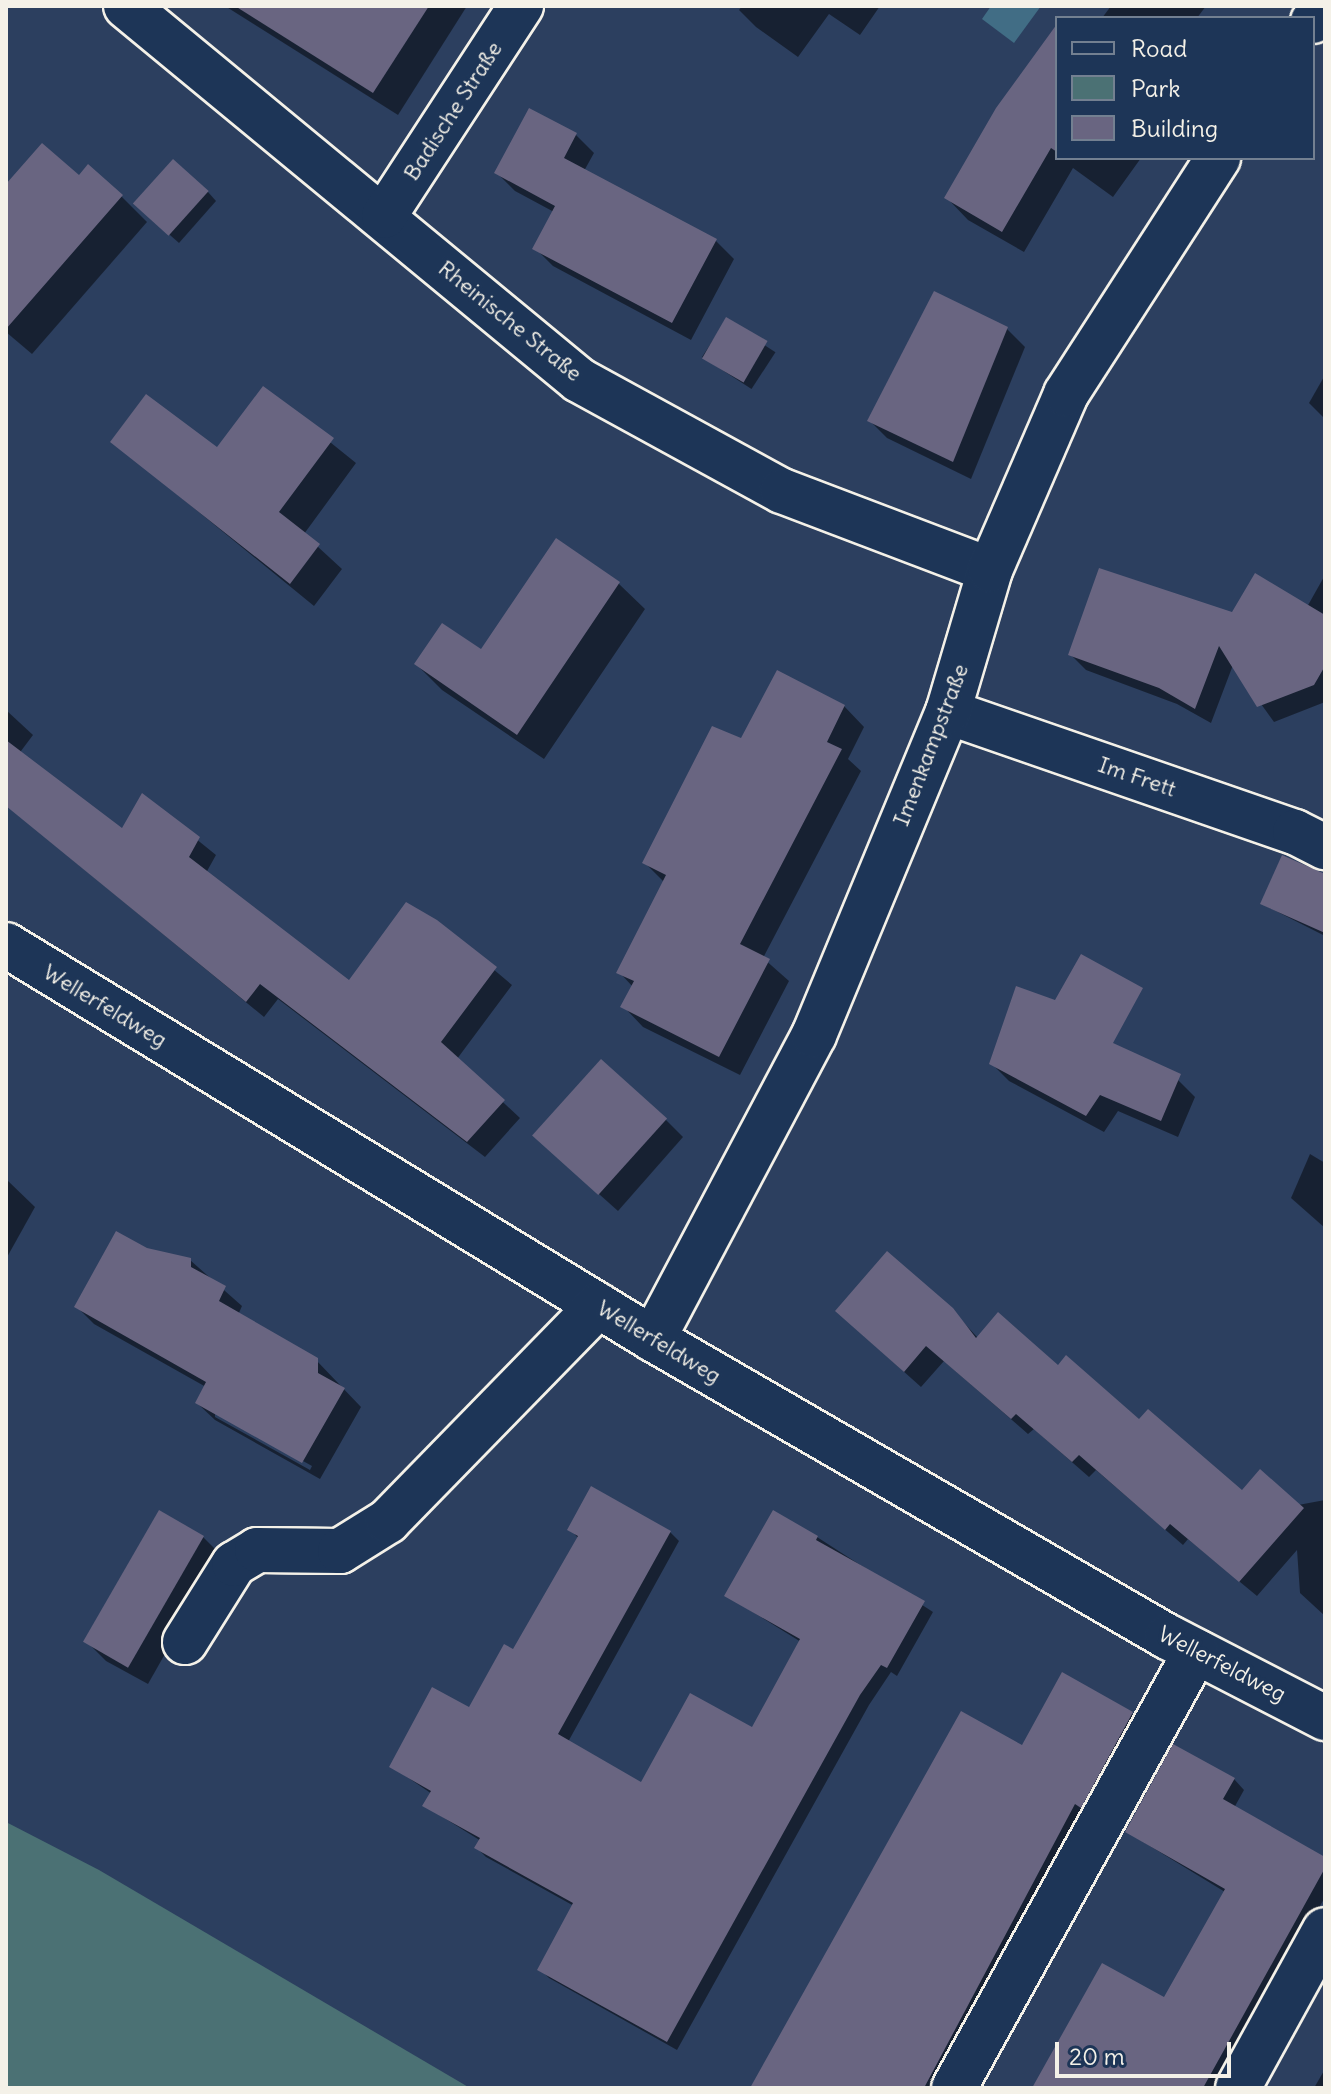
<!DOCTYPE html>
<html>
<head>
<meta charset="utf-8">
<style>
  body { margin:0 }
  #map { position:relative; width:1331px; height:2094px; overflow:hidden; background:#2c3f5f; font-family:Delius,sans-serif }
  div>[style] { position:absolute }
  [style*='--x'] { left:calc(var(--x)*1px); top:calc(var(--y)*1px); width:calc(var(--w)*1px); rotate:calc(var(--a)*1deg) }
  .green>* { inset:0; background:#4b7174 }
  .water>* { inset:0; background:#416d85 }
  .shadow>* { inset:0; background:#0007; transform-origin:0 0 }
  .building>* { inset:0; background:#696581; transform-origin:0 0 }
  .roads { filter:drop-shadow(2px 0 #f4f1e8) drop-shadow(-2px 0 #f4f1e8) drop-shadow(0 2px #f4f1e8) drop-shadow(0 -2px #f4f1e8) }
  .minor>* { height:44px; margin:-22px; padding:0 22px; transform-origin:22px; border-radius:22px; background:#1d3557 }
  span { translate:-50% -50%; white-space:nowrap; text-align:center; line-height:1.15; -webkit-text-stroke:7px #1d3557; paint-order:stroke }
  .street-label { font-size:22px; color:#f4f1e8 }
  .frame { position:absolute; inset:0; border:8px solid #f4f1e8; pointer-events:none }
  .legend { position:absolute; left:1055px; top:16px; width:260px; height:144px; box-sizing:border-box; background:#1d3557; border:2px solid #738091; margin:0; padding:10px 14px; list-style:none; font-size:24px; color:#f4f1e8 }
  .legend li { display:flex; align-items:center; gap:16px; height:40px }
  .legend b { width:40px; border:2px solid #738091 }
  .scale { position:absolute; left:1055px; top:2042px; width:176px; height:36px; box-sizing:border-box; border:4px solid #f4f1e8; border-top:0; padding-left:10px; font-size:24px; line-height:28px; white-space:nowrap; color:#f4f1e8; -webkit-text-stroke:6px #1d3557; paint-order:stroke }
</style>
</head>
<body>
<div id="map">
  <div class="green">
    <div style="clip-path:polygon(6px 1822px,99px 1870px,470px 2088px,6px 2088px)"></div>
  </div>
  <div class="water">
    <div style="clip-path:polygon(991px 6px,1041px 6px,1014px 43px,982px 19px)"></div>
  </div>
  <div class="shadow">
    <div style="clip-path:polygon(225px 6px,467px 6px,398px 115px)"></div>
    <div style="clip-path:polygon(742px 6px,880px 6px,860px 35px,829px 14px,798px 57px,756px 27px,739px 10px)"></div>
    <div style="clip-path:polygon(1111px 6px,1206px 6px,1197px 18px,1102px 18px)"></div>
    <div style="clip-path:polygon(1057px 73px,1057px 158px,1141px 158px,1113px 197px,1073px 168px,1024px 252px,968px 220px,947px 198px)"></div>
    <div style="clip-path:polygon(530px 111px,576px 135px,594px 153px,584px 171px,716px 241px,734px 259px,691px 340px,553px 266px,535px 248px,554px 212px,515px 191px,497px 173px)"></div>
    <div style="clip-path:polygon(6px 189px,121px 196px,147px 222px,32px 354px,6px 332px)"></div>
    <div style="clip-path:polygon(208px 192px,216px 201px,179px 243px,145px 213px)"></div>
    <div style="clip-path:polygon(935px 294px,1007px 329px,1025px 347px,971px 479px,887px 438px,869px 420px)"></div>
    <div style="left:726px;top:320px;width:59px;height:44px;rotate:33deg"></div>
    <div style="clip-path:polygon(1325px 375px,1325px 419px,1309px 403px)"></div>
    <div style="clip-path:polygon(264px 389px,356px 463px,304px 534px,342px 569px,314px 606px,113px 442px,217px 450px)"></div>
    <div style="clip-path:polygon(556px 541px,619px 584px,645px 609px,544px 759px,442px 690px,416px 664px,481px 652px)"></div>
    <div style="clip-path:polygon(1325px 575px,1325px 702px,1274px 722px,1233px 665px,1211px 723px,1177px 704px,1086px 670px,1070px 654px,1307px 607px)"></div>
    <div style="clip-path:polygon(844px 706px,864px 727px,848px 759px,861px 771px,763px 958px,789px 981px,740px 1075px,643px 1027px,623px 1006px,633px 987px,619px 972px,665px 883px,645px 863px)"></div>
    <div style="clip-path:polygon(6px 710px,33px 735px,6px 771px)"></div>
    <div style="clip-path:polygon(143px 796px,216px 855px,206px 873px,350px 982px,436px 921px,512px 985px,457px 1059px,520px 1118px,485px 1157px,278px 999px,264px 1017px,6px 805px,6px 798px,122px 831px)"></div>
    <div style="clip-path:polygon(1325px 876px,1325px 936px,1262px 904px)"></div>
    <div style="clip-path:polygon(992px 1064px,1178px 1080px,1195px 1097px,1178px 1137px,1118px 1111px,1104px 1132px,1009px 1081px)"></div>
    <div style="clip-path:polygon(665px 1119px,683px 1137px,618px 1211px,553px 1153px)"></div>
    <div style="clip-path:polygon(1310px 1154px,1325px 1163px,1325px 1228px,1291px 1198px)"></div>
    <div style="clip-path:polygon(6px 1179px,35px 1207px,6px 1259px)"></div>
    <div style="clip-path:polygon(evenodd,146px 1250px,190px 1260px,242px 1306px,238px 1315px,316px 1360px,361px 1407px,320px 1479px,215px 1420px,197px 1403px,206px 1387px,94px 1324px,76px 1306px,146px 1250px,215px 1412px,312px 1466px,310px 1470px,215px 1417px,215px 1412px)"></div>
    <div style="clip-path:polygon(952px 1310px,978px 1338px,1058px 1368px,1242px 1493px,1298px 1505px,1325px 1500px,1325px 1616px,1300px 1593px,1297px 1550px,1257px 1596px,1188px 1539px,1183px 1545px,1096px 1470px,1089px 1477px,1034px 1429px,1028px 1434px,944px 1361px,921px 1387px,854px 1327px)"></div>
    <div style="clip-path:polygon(570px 1529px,670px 1532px,679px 1541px,568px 1742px,642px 1785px,753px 1730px,801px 1642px,727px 1596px,817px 1537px,933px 1612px,897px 1676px,891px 1672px,869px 1705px,677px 2050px,549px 1978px,540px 1969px,574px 1906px,486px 1857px,477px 1848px,481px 1841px,425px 1806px,432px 1794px,391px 1766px,470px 1710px,514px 1652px,579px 1539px)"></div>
    <div style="clip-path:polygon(203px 1537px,221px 1555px,148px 1684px,106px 1661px,88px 1643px)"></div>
    <div style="clip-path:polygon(1132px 1714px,1141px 1722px,934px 2088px,752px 2088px,1023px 1748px)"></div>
    <div style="clip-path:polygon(1234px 1779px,1244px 1790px,1234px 1808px,1325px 1859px,1325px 1897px,1219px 2088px,1033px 2088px,1165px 2000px,1225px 1892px,1127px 1832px)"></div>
    <div style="clip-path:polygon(1325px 2069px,1325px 2088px,1314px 2088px)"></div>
  </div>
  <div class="building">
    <div style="clip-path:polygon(235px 6px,429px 6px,373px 93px)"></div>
    <div style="clip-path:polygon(1057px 24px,1057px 152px,1051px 148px,1002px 232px,944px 198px,996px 108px)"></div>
    <div style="clip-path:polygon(529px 108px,577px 133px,564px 158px,717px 239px,672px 323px,532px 249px,555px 206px,494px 173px)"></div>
    <div style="clip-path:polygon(42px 143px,79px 175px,88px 164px,123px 195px,6px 329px,6px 184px)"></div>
    <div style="left:173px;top:159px;width:48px;height:60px;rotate:42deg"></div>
    <div style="clip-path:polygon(934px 291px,1008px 327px,953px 462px,867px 421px)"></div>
    <div style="left:726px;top:317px;width:48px;height:48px;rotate:30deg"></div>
    <div style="clip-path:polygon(263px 386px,334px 438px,279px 512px,320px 544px,290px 584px,110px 442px,146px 394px,217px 447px)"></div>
    <div style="clip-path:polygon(556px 538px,620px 582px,517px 735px,414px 664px,442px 623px,481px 649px)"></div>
    <div style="clip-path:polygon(1099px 568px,1232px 612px,1255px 573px,1325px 615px,1325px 666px,1314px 685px,1257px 707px,1219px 646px,1195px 709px,1159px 688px,1068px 655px)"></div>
    <div style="clip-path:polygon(777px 670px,845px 705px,827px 742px,842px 749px,740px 944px,770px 959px,719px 1057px,620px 1007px,634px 981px,616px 973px,666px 875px,642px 863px,712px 726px,741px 738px)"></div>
    <div style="clip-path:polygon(6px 740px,122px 828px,142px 793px,200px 837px,189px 857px,349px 980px,406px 902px,437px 920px,497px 967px,441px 1042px,505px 1100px,467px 1142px,260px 984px,246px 1002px,6px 806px)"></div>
    <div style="clip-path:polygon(1282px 855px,1325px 874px,1325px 933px,1260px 904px)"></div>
    <div style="clip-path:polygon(1081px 954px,1143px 988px,1113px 1043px,1181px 1074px,1161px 1121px,1100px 1095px,1086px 1116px,989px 1064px,1016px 986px,1055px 1000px)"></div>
    <div style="left:601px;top:1059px;width:89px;height:103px;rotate:42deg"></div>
    <div style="clip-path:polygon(116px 1231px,147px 1248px,191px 1258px,191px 1267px,226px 1286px,219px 1301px,318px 1358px,318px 1373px,345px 1388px,302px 1463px,195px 1403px,206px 1382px,74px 1307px)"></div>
    <div style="clip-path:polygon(887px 1251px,953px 1308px,976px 1338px,998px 1312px,1058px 1365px,1066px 1355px,1139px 1419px,1148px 1409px,1242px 1490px,1260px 1469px,1304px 1508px,1239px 1582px,1170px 1524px,1165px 1530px,1079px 1455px,1072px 1462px,1016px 1414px,1011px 1419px,926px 1346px,904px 1372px,835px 1311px)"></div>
    <div style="clip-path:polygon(591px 1486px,671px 1531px,558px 1734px,641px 1782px,690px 1693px,752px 1727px,800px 1639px,724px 1596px,773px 1510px,818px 1536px,816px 1540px,925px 1601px,887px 1668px,881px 1665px,860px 1695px,667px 2042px,537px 1970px,573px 1903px,474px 1848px,480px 1838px,422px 1806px,431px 1791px,389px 1767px,432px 1687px,469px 1707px,504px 1644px,513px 1649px,578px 1536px,567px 1530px)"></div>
    <div style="left:159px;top:1510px;width:52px;height:152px;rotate:30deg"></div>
    <div style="clip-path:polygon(1062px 1672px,1133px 1712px,1081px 1808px,1075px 1804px,924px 2088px,750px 2088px,961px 1711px,1022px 1745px)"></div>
    <div style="clip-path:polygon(1173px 1744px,1235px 1778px,1223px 1799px,1325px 1857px,1325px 1868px,1203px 2088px,1032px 2088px,1102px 1963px,1164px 1997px,1225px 1889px,1125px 1832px)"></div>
  </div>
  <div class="roads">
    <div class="minor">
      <div style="--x:126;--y:6;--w:587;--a:39.54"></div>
      <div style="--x:579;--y:380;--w:231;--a:28.7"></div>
      <div style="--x:782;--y:491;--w:222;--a:20.8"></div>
      <div style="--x:1313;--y:21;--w:18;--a:-49"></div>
      <div style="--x:384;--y:216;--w:251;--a:-56.9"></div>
      <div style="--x:948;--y:712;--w:367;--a:19.1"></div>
      <div style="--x:1295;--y:832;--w:34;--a:27"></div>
      <div style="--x:6;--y:945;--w:758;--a:31.34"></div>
      <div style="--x:653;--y:1339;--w:595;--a:30.06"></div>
      <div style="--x:1168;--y:1637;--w:177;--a:27.3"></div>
      <div style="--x:653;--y:1339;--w:344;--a:-62.1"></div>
      <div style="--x:814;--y:1035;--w:350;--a:-67.5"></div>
      <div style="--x:948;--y:712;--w:148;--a:-73.5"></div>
      <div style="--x:990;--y:570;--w:192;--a:-66.6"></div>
      <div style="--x:1066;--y:394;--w:281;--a:-57.2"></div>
      <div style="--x:185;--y:1642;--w:92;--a:-57.9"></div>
      <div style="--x:234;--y:1564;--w:27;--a:-31"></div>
      <div style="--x:257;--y:1550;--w:83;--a:0.7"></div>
      <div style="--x:340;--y:1551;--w:57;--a:-32"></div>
      <div style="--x:388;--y:1521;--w:301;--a:-45.7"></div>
      <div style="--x:954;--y:2088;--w:499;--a:-61"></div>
      <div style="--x:1238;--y:2088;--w:180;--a:-61.2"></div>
    </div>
  </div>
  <div class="street-label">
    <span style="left:453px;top:111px;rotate:-57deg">Badische Straße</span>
    <span style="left:510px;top:321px;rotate:39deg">Rheinische Straße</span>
    <span style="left:931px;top:745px;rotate:-69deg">Imenkampstraße</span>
    <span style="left:1137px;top:777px;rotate:19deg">Im Frett</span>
    <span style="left:105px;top:1006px;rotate:31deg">Wellerfeldweg</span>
    <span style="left:659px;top:1342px;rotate:31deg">Wellerfeldweg</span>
    <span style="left:1222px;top:1664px;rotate:27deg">Wellerfeldweg</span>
  </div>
  <div class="frame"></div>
  <ul class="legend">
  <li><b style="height:10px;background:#1d3557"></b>Road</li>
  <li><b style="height:22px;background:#4b7174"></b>Park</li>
  <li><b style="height:22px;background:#696581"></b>Building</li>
  </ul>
  <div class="scale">20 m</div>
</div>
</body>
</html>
